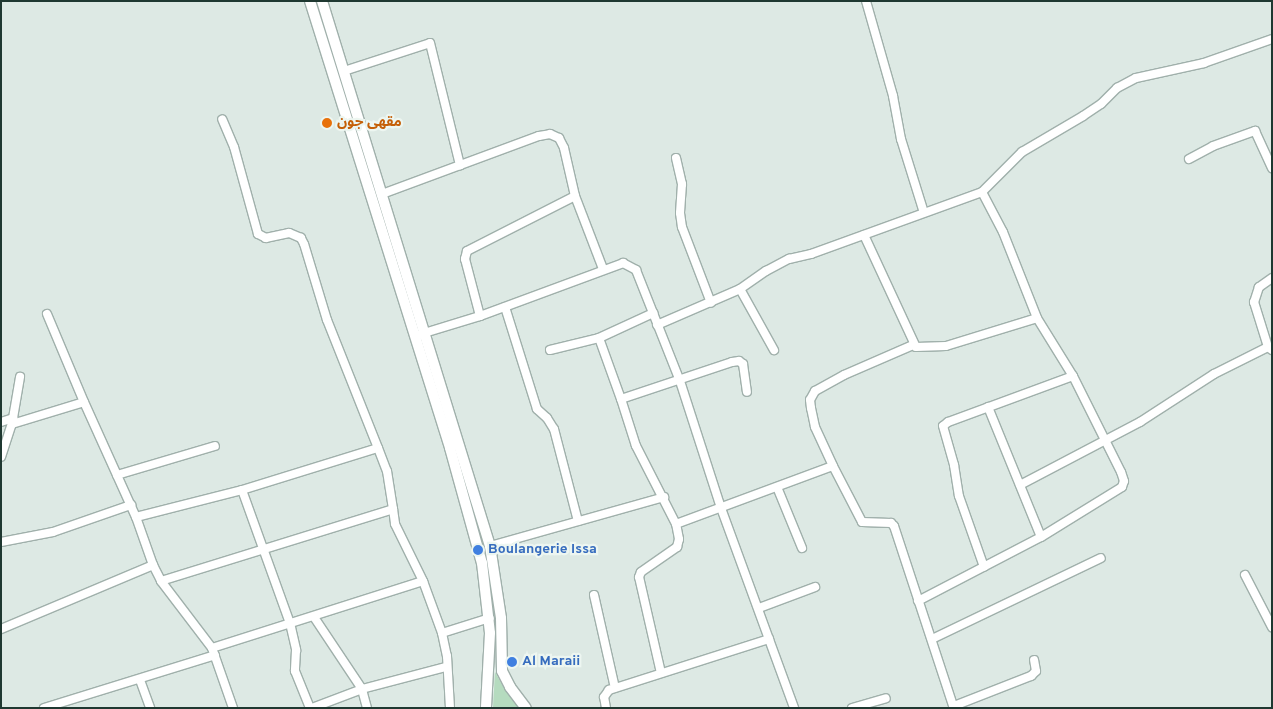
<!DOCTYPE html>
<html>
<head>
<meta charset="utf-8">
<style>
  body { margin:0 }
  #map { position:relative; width:1273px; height:709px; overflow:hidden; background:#dde9e4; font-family:Overpass,"Noto Sans Arabic",sans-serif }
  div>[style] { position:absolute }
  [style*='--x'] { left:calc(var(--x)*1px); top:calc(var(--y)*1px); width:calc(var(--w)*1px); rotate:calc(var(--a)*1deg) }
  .green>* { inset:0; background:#b5dbbf }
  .roads { filter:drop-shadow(1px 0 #a0b0ab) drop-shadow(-1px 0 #a0b0ab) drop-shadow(0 1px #a0b0ab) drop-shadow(0 -1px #a0b0ab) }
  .minor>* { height:8px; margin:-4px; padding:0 4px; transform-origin:4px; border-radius:4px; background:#fff }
  .tertiary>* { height:10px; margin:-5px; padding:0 5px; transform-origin:5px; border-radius:5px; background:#fff }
  .dots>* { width:14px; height:14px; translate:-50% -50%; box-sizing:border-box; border:2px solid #edf6f1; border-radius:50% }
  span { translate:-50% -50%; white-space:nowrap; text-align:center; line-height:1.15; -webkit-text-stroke:4.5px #edf6f1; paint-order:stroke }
  .food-label { font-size:14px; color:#c56008; font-weight:700 }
  .left { translate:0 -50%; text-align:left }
  .shop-label { font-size:14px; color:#366cbe; font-weight:700 }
  .frame { position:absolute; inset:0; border:2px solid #1f3831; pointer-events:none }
</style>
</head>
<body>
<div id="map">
  <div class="green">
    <div style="clip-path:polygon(495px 672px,504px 688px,520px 708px,493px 708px)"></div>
  </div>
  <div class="roads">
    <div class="minor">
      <div style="--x:866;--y:1;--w:99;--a:74.1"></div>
      <div style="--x:893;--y:96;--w:44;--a:79.5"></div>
      <div style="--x:901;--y:139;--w:77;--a:72.7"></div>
      <div style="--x:344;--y:71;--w:90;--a:-18"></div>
      <div style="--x:430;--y:43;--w:126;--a:76.2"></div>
      <div style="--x:676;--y:158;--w:27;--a:77"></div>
      <div style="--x:682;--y:184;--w:29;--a:94"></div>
      <div style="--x:680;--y:213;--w:14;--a:82"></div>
      <div style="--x:682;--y:227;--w:81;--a:69.1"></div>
      <div style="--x:1189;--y:159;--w:27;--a:-28"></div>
      <div style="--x:1213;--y:146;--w:45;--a:-19.7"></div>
      <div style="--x:1255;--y:131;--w:41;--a:65.3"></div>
      <div style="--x:982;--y:192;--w:45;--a:62.3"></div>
      <div style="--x:1003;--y:232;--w:92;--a:68.4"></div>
      <div style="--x:1037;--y:318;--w:68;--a:58.2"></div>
      <div style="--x:1073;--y:376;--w:133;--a:159.8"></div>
      <div style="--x:948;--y:422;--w:6;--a:141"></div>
      <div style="--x:943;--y:426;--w:41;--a:74.2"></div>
      <div style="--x:954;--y:465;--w:31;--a:81"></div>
      <div style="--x:959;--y:496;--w:75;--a:70.6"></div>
      <div style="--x:382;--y:194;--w:167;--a:-20.3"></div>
      <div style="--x:539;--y:136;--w:11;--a:-10"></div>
      <div style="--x:550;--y:134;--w:10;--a:24"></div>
      <div style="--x:559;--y:138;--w:11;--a:63"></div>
      <div style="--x:564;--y:148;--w:49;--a:77.1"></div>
      <div style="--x:575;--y:196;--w:78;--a:69"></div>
      <div style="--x:864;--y:235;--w:123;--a:65.1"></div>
      <div style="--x:916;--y:347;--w:30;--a:-2"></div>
      <div style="--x:946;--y:346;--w:95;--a:-17.1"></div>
      <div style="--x:1272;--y:278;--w:16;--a:145"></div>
      <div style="--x:1259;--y:287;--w:16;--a:108"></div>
      <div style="--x:1254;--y:302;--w:47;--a:72.7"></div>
      <div style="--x:1268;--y:347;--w:5;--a:37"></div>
      <div style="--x:740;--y:289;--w:70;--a:60.9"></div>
      <div style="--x:505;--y:307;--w:107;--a:72.6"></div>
      <div style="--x:537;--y:409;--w:13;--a:42"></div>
      <div style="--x:547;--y:418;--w:13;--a:58"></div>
      <div style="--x:554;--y:429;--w:95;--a:75.4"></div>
      <div style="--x:47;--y:314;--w:95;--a:67.2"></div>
      <div style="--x:480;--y:316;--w:59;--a:-104.7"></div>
      <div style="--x:465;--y:259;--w:8;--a:-76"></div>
      <div style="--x:467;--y:251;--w:121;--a:-27"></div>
      <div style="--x:657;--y:325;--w:90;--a:-23.4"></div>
      <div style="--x:740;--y:289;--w:32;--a:-35"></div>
      <div style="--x:766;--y:271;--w:26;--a:-28"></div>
      <div style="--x:789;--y:259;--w:23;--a:-13"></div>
      <div style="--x:811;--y:254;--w:182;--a:-19.9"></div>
      <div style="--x:982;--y:192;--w:57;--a:-45"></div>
      <div style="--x:1022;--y:152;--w:71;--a:-30.5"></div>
      <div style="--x:1083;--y:116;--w:22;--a:-34"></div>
      <div style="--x:1101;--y:104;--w:23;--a:-45"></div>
      <div style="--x:1117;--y:88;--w:21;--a:-28"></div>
      <div style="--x:1136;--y:78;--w:70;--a:-12.4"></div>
      <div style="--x:1204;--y:63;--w:72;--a:-19.4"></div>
      <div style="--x:421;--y:334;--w:62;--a:-17"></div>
      <div style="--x:480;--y:316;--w:153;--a:-20.3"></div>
      <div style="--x:623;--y:263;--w:15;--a:28"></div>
      <div style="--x:636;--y:270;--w:119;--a:68.4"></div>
      <div style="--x:680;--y:381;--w:133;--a:72.1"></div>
      <div style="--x:721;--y:508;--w:213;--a:69.9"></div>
      <div style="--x:599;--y:338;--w:60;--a:-24.8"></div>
      <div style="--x:913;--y:345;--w:75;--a:156.5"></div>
      <div style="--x:844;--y:375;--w:33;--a:151"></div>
      <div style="--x:815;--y:391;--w:10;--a:119"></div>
      <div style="--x:810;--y:400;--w:8;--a:83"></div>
      <div style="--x:811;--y:408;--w:19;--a:78"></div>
      <div style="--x:815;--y:427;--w:43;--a:65.2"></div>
      <div style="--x:833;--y:466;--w:63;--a:62.6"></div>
      <div style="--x:862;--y:522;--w:29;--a:2"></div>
      <div style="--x:891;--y:523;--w:4;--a:45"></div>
      <div style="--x:894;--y:526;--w:192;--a:71.8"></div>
      <div style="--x:550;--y:350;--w:50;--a:-13.8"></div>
      <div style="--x:599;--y:338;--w:65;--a:70.2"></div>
      <div style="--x:988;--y:407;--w:140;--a:67.8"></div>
      <div style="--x:1;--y:422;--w:13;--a:-18"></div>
      <div style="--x:12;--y:424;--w:75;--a:-17"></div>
      <div style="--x:84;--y:402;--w:126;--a:65.7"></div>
      <div style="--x:136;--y:517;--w:51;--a:70.5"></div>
      <div style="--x:153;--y:565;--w:18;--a:63"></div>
      <div style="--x:161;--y:581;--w:84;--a:52.7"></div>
      <div style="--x:212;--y:648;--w:64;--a:70.7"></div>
      <div style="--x:378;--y:448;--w:25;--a:69"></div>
      <div style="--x:387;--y:471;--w:38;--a:81"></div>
      <div style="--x:1;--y:457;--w:35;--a:-72"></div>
      <div style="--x:12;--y:424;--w:48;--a:-80.3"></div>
      <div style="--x:117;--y:475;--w:102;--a:-16.5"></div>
      <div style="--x:1020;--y:485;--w:136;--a:-27.7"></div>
      <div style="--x:1140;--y:422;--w:88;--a:-33"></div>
      <div style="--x:1214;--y:374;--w:60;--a:-26.6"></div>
      <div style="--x:777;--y:487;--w:66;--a:67.7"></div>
      <div style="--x:242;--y:490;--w:141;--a:70.2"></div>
      <div style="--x:290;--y:623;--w:28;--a:77"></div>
      <div style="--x:296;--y:650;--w:21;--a:93"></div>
      <div style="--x:295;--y:671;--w:40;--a:68"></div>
      <div style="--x:136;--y:517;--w:109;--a:-14.3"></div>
      <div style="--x:242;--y:490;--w:142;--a:-17.2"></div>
      <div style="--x:378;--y:448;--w:138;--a:-111.7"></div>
      <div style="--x:327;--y:320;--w:79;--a:-106.8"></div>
      <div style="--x:304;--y:244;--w:7;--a:-117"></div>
      <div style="--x:301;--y:238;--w:13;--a:-157"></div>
      <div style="--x:289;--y:233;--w:24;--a:168"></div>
      <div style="--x:266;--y:238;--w:9;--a:-153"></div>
      <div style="--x:258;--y:234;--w:90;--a:-105.4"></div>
      <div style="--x:234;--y:147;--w:30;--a:-113"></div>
      <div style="--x:676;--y:524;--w:167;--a:-20.3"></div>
      <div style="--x:1;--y:542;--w:53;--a:-10.9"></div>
      <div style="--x:53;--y:532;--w:83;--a:-19.1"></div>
      <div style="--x:490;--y:546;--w:181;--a:-15.7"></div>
      <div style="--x:1245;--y:575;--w:59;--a:62.6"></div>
      <div style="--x:161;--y:581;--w:243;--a:-17.2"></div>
      <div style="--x:393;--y:509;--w:15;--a:82"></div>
      <div style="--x:395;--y:524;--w:64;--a:63.8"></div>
      <div style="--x:423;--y:581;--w:55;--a:69.9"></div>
      <div style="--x:442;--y:633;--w:50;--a:-17.4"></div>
      <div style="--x:594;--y:595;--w:95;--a:77.3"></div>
      <div style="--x:918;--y:601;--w:139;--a:-27.5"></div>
      <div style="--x:1041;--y:537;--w:95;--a:-31.7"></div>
      <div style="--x:1122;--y:487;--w:6;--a:-72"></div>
      <div style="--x:1124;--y:481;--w:9;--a:-108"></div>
      <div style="--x:1121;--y:472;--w:107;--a:-116.6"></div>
      <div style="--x:759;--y:608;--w:60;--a:-20.6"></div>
      <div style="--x:1;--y:629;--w:165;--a:-22.8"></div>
      <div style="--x:442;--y:633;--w:24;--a:78"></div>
      <div style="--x:447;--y:656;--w:52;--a:86.7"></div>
      <div style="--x:932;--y:639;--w:187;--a:-25.6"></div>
      <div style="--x:212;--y:648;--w:221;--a:-17.6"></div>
      <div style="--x:661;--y:673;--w:98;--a:-102.9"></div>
      <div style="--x:639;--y:577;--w:5;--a:-68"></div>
      <div style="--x:641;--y:572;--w:44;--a:-34.8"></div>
      <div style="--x:677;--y:547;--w:8;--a:-76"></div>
      <div style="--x:679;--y:539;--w:15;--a:-101"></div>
      <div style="--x:676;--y:524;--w:88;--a:-117.1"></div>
      <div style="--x:636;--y:446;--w:49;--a:-107.7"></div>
      <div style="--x:621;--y:399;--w:117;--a:-18.4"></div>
      <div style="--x:732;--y:362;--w:7;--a:-8"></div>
      <div style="--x:739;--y:361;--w:5;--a:37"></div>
      <div style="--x:743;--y:364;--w:28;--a:82"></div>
      <div style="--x:140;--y:680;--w:30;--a:70"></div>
      <div style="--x:954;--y:706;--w:83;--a:-21.3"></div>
      <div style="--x:1031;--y:676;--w:7;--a:-45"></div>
      <div style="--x:1036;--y:671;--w:11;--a:-100"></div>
      <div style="--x:44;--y:708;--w:179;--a:-17.2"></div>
      <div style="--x:312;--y:708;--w:53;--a:-20.8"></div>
      <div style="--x:362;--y:689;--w:87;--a:-123.7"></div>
      <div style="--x:367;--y:708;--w:20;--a:-105"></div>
      <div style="--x:362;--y:689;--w:87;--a:-14.7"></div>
      <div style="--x:606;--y:708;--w:11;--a:-100"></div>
      <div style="--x:604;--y:697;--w:9;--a:-54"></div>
      <div style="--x:609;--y:690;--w:168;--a:-17.7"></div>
      <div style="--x:852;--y:708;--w:35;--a:-16"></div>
    </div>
    <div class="tertiary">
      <div style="--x:310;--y:1;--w:468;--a:72.6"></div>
      <div style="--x:450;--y:448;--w:119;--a:74.5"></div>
      <div style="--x:482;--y:563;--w:70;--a:83.5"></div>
      <div style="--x:490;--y:633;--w:75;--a:93.1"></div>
      <div style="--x:322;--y:1;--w:570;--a:72.87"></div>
      <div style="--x:490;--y:546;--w:73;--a:81.3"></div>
      <div style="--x:501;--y:618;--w:53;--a:88.9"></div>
      <div style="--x:502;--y:671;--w:18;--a:63"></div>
      <div style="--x:510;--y:687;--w:26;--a:53"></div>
    </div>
  </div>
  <div class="dots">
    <div style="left:327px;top:123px;background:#e8710a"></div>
    <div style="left:478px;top:550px;background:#3f7fe0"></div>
    <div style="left:512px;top:662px;background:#3f7fe0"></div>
  </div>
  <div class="food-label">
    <span class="left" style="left:337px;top:123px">مقهى جون</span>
  </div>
  <div class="shop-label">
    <span class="left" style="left:488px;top:550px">Boulangerie Issa</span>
    <span class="left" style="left:522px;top:662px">Al Maraii</span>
  </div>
  <div class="frame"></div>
</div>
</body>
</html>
